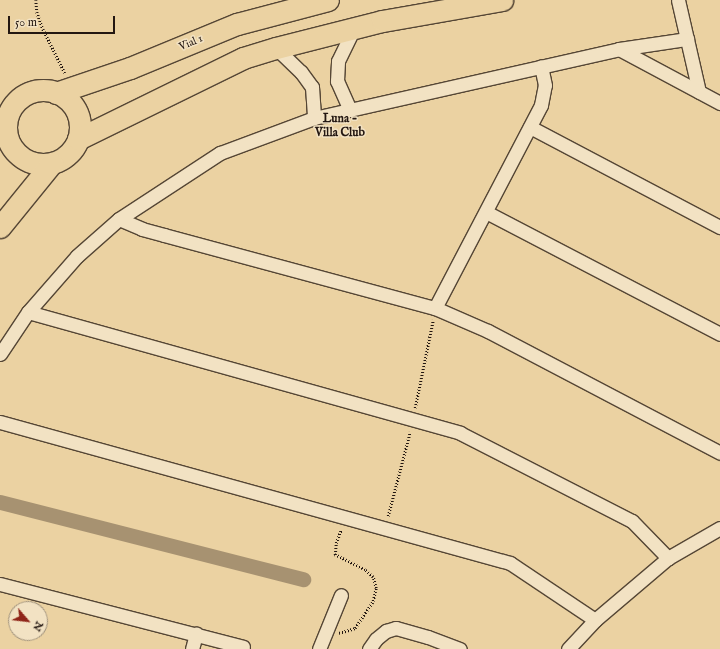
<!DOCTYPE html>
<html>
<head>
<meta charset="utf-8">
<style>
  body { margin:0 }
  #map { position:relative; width:720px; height:649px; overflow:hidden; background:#ebd2a2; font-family:"IM FELL English",serif }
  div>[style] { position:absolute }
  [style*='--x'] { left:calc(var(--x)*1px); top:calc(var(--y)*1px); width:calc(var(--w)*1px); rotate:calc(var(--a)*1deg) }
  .canal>* { height:15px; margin:-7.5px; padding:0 7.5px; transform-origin:7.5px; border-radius:7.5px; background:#a79271 }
  .path>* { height:2.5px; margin-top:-1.25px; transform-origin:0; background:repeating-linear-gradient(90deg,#231711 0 1px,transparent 0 3px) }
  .roads { filter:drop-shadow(1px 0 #554635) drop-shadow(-1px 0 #554635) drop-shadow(0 1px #554635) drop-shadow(0 -1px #554635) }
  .minor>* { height:13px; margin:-6.5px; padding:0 6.5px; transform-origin:6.5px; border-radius:6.5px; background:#f2e2c3 }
  .primary>* { height:21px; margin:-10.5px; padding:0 10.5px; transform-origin:10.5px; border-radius:10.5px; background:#ebd2a2 }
  .primary>.ring { margin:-10.5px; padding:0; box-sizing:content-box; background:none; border:21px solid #ebd2a2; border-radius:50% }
  span { translate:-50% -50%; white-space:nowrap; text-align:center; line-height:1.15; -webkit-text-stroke:3px #f2e2c3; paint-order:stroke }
  .street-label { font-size:11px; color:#231711 }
  .neighbourhood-label { font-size:12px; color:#231711; font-weight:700 }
  .north { position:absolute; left:8px; top:601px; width:40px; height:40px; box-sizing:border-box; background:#f2e2c3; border:1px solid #9f917c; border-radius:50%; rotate:118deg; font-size:11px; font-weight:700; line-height:16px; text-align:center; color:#231711 }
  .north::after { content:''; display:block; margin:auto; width:14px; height:18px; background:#8f2418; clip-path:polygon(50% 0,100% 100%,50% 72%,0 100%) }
  .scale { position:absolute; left:8px; top:16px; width:107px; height:18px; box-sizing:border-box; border:2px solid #231711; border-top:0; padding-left:5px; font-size:12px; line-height:14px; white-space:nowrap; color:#231711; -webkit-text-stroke:3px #f2e2c3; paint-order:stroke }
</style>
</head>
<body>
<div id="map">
  <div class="canal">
    <div style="--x:0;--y:502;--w:313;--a:14.3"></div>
  </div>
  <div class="path">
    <div style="--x:36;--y:0;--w:12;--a:85"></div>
    <div style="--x:37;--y:12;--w:18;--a:71"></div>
    <div style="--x:43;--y:29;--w:49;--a:63.4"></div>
    <div style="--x:415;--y:408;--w:90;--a:-78.4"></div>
    <div style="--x:388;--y:516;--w:87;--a:-75.3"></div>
    <div style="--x:339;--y:633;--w:17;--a:-17"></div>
    <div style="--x:355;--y:628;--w:32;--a:-56"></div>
    <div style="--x:373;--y:601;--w:13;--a:-77"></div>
    <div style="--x:376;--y:588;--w:11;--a:-105"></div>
    <div style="--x:373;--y:577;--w:11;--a:-139"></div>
    <div style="--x:365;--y:570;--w:34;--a:-153"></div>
    <div style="--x:335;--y:555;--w:12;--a:-85"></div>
    <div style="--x:336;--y:543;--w:14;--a:-69"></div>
  </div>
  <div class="roads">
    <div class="minor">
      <div style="--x:678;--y:0;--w:94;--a:77.1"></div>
      <div style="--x:276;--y:48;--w:35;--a:44"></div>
      <div style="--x:301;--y:72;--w:19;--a:54"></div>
      <div style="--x:312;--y:87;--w:31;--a:86"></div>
      <div style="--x:619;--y:49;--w:115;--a:28.1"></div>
      <div style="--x:350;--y:110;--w:32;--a:-114"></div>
      <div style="--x:337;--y:81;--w:20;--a:-87"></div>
      <div style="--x:338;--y:61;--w:37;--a:-64"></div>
      <div style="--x:530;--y:127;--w:215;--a:27.8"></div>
      <div style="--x:486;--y:212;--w:264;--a:27.5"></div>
      <div style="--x:119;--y:219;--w:25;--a:23"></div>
      <div style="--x:142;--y:229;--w:23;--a:15"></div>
      <div style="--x:164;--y:235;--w:281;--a:15.1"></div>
      <div style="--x:435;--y:308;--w:58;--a:23.5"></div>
      <div style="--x:488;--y:331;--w:262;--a:27.7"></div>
      <div style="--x:435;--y:308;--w:229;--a:-62.4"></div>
      <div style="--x:541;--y:105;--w:20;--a:-79"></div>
      <div style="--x:545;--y:85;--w:19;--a:-102"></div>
      <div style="--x:28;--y:312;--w:449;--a:15.6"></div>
      <div style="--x:460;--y:433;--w:193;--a:27.1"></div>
      <div style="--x:632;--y:521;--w:52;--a:45.8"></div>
      <div style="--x:0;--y:354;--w:50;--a:-56.3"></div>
      <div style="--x:28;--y:312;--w:74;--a:-48.8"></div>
      <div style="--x:77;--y:256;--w:56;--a:-41.4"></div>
      <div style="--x:119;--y:219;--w:121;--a:-33.2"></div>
      <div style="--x:220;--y:153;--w:100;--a:-20.4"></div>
      <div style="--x:314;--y:118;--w:313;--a:-12.7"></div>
      <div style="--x:619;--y:49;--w:69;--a:-8.4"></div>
      <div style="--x:0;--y:422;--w:529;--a:15.45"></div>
      <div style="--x:510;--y:563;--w:102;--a:33.8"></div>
      <div style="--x:0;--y:584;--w:251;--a:14.5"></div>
      <div style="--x:192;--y:649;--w:16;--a:-75"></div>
      <div style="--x:319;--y:649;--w:58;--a:-67.8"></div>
      <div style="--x:369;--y:649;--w:12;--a:-55"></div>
      <div style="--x:376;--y:639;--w:13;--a:-39"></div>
      <div style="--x:386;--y:631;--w:10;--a:-17"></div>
      <div style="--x:396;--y:628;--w:33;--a:16"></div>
      <div style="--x:428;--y:637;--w:34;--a:21"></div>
      <div style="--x:568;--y:649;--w:40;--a:-47"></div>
      <div style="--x:595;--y:620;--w:96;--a:-40.3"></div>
      <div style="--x:668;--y:558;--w:60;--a:-30"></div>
    </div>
    <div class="primary">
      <div class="ring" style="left:6px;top:90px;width:53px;height:53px"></div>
      <div style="--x:56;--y:93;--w:78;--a:-18.7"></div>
      <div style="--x:130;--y:68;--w:116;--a:-22.4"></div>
      <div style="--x:237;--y:24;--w:94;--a:-14.8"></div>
      <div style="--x:78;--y:139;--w:184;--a:-26.1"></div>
      <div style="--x:243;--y:58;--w:34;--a:-17"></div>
      <div style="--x:276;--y:48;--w:109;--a:-14.3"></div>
      <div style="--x:382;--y:21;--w:122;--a:-9.9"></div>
      <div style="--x:0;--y:227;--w:82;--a:-50.9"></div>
    </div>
  </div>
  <div class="street-label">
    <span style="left:191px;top:43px;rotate:-23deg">Vial 1</span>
  </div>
  <div class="neighbourhood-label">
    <span style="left:340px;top:126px">Luna -<br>Villa Club</span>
  </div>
  <div class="north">N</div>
  <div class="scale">50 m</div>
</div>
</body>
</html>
